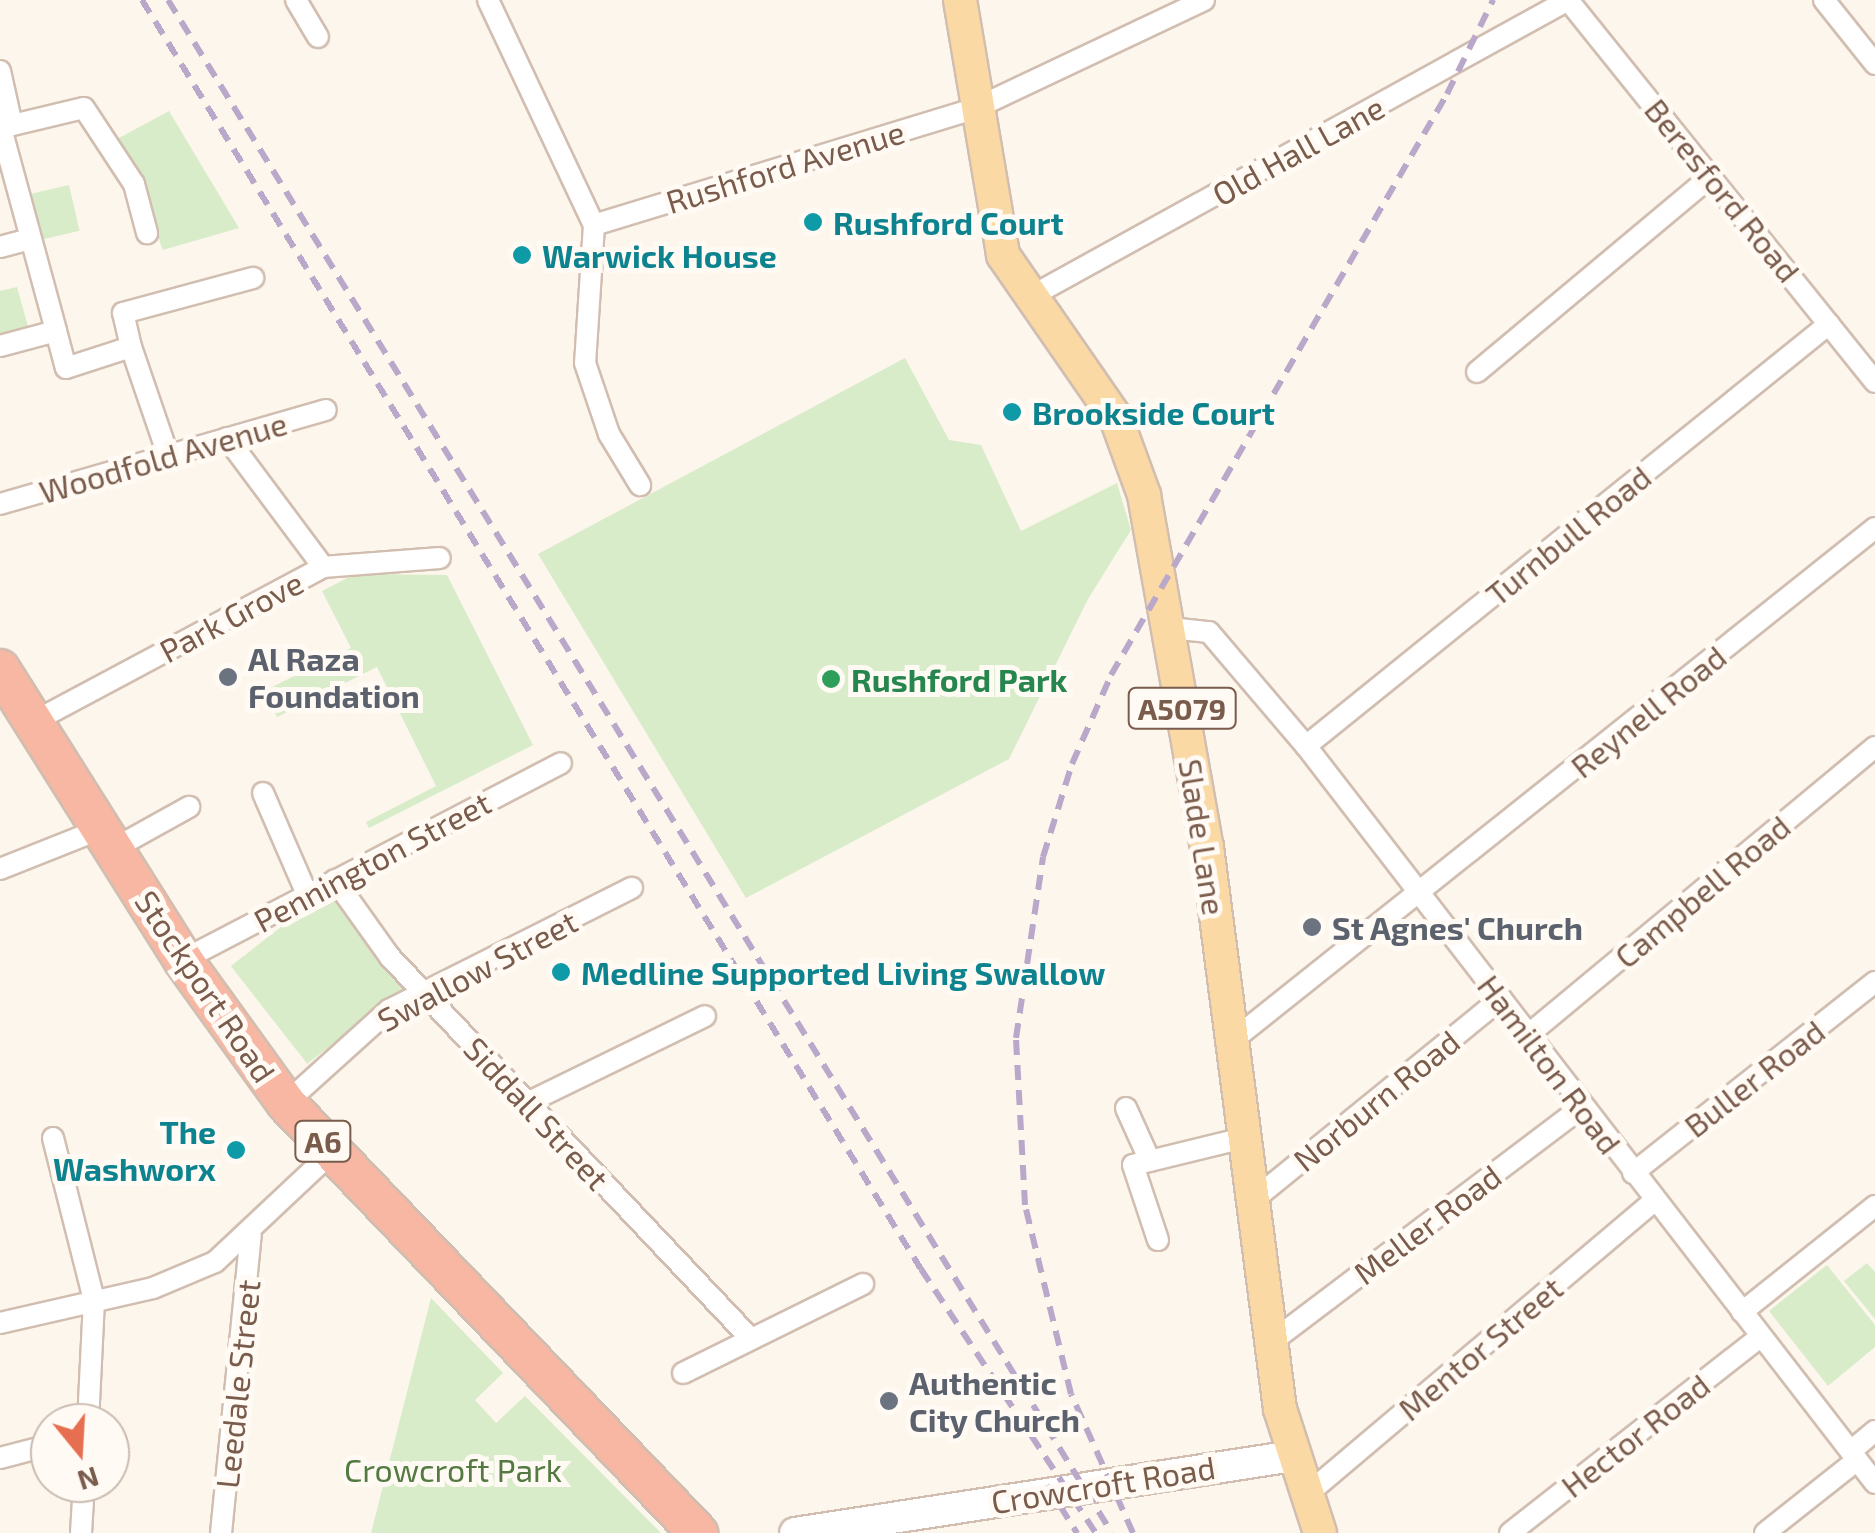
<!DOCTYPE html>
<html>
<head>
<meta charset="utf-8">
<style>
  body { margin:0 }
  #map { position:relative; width:1875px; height:1533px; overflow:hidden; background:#fdf6ec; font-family:"Exo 2",sans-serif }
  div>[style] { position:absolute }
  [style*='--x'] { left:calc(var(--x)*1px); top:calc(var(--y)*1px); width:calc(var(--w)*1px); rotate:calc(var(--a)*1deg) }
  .green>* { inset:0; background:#d8ecc9; transform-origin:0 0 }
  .roads { filter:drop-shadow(2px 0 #d1beb0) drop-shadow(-2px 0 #d1beb0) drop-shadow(0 2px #d1beb0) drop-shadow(0 -2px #d1beb0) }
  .street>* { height:20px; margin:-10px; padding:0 10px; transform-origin:10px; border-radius:10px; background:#fff }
  .secondary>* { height:30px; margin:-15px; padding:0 15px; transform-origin:15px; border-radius:15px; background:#fff }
  .primary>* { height:32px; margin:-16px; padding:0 16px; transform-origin:16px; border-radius:16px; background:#fbd9a5 }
  .highway>* { height:38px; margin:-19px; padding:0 19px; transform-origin:19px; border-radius:19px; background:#f7b7a3 }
  .rail>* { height:6px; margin-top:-3px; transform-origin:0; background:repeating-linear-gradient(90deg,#b9a8c9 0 15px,transparent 0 25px) }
  .dots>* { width:28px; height:28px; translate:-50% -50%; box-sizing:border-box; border:5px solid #fffaf3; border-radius:50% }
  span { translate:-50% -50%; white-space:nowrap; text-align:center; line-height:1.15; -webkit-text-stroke:10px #fffaf3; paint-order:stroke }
  .shield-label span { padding:2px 8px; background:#fffaf3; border:2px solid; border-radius:8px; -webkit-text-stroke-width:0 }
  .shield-label { font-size:30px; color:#7a5c4d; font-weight:700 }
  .street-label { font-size:32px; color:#7a5c4d }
  .culture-label { font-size:32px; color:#0d838f; font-weight:700 }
  .left { translate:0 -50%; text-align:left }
  .right { translate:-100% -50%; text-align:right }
  .worship-label { font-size:32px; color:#5b616d; font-weight:700 }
  .leisure-label { font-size:32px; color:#27864d; font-weight:700 }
  .park-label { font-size:32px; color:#537a41 }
  .north { position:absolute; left:30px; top:1403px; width:100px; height:100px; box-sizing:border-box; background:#fffaf3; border:2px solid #cabbb1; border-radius:50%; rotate:162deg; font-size:28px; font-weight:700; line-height:40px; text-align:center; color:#7a5c4d }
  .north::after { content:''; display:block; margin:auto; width:35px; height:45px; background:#e76f51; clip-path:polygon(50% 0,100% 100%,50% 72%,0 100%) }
</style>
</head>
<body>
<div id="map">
  <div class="green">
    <div style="clip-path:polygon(169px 111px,239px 228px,163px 250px,119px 138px)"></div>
    <div style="left:69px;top:185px;width:47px;height:43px;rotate:77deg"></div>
    <div style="clip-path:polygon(17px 287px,29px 330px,0 338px,0 291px)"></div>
    <div style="clip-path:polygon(905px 358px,949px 440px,981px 445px,1021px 531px,1117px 483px,1131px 530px,1088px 599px,1009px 759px,746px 898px,538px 554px)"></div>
    <div style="clip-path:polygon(355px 574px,447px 575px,533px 745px,369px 828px,366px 822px,436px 786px,377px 667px,277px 717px,264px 691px,351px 648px,322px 591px)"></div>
    <div style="left:327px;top:891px;width:124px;height:122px;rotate:52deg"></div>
    <div style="clip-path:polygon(1867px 1263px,1875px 1272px,1875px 1319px,1844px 1281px)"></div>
    <div style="clip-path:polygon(1827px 1265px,1875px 1325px,1875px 1347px,1828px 1386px,1769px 1311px)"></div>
    <div style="clip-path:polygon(431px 1298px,503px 1373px,475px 1400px,496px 1423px,525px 1396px,661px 1533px,371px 1533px)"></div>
  </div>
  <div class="roads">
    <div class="street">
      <div style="--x:296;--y:0;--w:43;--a:59.3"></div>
      <div style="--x:488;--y:0;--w:249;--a:64.8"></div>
      <div style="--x:594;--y:225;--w:138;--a:93.7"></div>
      <div style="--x:585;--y:363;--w:75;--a:71.3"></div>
      <div style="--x:609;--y:434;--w:60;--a:58.7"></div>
      <div style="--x:1568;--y:0;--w:490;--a:51.2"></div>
      <div style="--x:1824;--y:0;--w:82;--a:51.4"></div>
      <div style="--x:0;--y:71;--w:55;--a:77.5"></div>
      <div style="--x:0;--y:128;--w:86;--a:-13.4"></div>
      <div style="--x:84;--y:108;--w:91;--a:56.7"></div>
      <div style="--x:134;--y:184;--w:51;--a:75.1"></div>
      <div style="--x:1;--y:128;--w:210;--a:74.8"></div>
      <div style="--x:594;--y:225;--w:400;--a:-17"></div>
      <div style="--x:976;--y:108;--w:252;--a:-25.3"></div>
      <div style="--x:0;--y:247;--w:31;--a:-15"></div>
      <div style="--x:1028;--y:298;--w:617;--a:-28.89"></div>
      <div style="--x:0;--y:346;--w:58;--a:-15"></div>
      <div style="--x:56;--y:331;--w:38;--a:75"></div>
      <div style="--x:66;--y:368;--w:68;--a:-17.9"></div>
      <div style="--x:131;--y:347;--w:35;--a:-103"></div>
      <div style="--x:123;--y:313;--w:135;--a:-15.1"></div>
      <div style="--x:131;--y:347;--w:114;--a:71.1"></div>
      <div style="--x:1477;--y:372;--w:307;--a:-39.9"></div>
      <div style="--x:227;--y:438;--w:161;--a:53.3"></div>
      <div style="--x:0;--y:504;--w:339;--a:-16.1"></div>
      <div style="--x:1170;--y:628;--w:39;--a:6"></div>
      <div style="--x:1209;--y:632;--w:150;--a:49.6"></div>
      <div style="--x:1306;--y:746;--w:931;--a:52.33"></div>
      <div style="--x:35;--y:721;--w:327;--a:-28.1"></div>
      <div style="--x:323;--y:567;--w:117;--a:-4.4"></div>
      <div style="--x:1306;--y:746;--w:672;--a:-38.9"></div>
      <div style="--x:263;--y:793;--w:110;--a:66.5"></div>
      <div style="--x:115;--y:848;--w:85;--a:-29"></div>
      <div style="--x:0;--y:869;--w:111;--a:-21.7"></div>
      <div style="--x:335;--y:880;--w:95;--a:54.5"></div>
      <div style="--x:390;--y:957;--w:524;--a:46.62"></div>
      <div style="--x:183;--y:960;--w:426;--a:-27.5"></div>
      <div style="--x:1528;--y:1035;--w:451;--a:-39.7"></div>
      <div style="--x:1233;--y:1040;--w:821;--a:-38.57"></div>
      <div style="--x:286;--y:1103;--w:139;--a:-42.1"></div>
      <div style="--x:389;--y:1010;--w:272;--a:-26.7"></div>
      <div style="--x:527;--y:1103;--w:198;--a:-26"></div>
      <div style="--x:1126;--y:1108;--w:58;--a:65.6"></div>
      <div style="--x:53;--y:1138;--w:167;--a:75.8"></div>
      <div style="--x:94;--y:1300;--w:123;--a:92.8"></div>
      <div style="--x:1633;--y:1173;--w:308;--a:-38.3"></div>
      <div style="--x:1252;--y:1201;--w:321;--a:-39.1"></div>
      <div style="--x:1158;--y:1240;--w:79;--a:-108.4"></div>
      <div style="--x:1133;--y:1165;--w:114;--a:-13.7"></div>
      <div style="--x:1742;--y:1312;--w:170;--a:-38.6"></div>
      <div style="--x:0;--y:1323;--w:157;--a:-12.9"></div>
      <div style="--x:153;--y:1288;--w:67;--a:-22.8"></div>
      <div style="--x:215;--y:1262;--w:162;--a:-43.2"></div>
      <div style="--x:1270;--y:1343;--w:393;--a:-37.1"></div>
      <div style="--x:683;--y:1373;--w:201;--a:-26.3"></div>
      <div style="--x:1851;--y:1451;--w:31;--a:-40"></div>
      <div style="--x:0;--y:1458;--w:52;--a:-14.6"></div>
      <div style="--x:1305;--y:1496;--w:458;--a:-40.2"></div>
      <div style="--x:81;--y:1533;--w:50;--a:-86.6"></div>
      <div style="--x:221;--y:1533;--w:300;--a:-84.3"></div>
      <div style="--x:1510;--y:1533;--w:318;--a:-38.1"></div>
      <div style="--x:1765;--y:1533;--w:117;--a:-38.4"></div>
    </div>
    <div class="secondary">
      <div style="--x:795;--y:1533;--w:504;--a:-8.79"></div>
    </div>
    <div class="primary">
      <div style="--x:960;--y:0;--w:259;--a:80.4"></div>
      <div style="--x:1003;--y:255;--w:198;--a:55.3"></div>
      <div style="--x:1116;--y:418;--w:82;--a:70"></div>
      <div style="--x:1144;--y:495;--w:358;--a:79.9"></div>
      <div style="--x:1207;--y:847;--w:567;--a:82.6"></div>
      <div style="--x:1280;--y:1409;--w:130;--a:72.1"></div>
    </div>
    <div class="highway">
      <div style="--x:0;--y:669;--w:344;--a:57.8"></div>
      <div style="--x:183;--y:960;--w:176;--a:54.2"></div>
      <div style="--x:286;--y:1103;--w:596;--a:46.22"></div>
    </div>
  </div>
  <div class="rail">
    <div style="--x:142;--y:0;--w:1489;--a:58.46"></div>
    <div style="--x:921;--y:1269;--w:317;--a:56.5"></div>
    <div style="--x:168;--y:0;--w:1800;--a:58.38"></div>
    <div style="--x:1047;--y:1485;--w:57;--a:58"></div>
    <div style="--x:1133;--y:1533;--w:152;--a:-114"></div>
    <div style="--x:1071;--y:1394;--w:195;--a:-103.7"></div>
    <div style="--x:1025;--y:1205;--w:167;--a:-93.1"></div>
    <div style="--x:1016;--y:1038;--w:183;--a:-81.5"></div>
    <div style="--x:1043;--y:857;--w:97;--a:-72.7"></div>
    <div style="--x:1072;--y:764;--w:97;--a:-66.3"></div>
    <div style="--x:1111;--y:675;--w:671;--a:-59.96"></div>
    <div style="--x:1447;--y:94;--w:105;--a:-63.9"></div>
  </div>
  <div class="dots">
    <div style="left:813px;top:222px;background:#0f9aa8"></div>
    <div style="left:522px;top:255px;background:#0f9aa8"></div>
    <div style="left:1012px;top:412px;background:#0f9aa8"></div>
    <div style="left:228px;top:677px;background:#6b7280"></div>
    <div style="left:831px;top:679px;background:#2e9e5b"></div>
    <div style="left:1312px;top:927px;background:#6b7280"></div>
    <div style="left:561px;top:972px;background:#0f9aa8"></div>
    <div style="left:236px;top:1150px;background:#0f9aa8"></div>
    <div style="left:889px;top:1401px;background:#6b7280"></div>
  </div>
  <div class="shield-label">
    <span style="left:1182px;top:708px">A5079</span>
    <span style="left:323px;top:1141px">A6</span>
  </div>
  <div class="street-label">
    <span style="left:1298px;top:150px;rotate:-29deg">Old Hall Lane</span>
    <span style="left:785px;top:166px;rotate:-17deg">Rushford Avenue</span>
    <span style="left:1723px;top:190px;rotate:51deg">Beresford Road</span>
    <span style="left:163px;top:457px;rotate:-16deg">Woodfold Avenue</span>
    <span style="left:1568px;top:535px;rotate:-39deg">Turnbull Road</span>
    <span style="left:231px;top:616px;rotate:-28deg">Park Grove</span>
    <span style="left:1648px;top:711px;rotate:-39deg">Reynell Road</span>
    <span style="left:1203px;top:837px;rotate:81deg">Slade Lane</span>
    <span style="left:372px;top:861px;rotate:-28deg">Pennington Street</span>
    <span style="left:1702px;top:891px;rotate:-40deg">Campbell Road</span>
    <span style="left:477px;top:970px;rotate:-28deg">Swallow Street</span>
    <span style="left:206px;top:986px;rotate:56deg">Stockport Road</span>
    <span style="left:1550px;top:1064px;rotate:53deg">Hamilton Road</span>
    <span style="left:1754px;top:1078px;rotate:-38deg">Buller Road</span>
    <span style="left:1376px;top:1100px;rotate:-39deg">Norburn Road</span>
    <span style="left:537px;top:1113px;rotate:47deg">Siddall Street</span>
    <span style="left:1427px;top:1224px;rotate:-37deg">Meller Road</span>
    <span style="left:1480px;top:1348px;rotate:-40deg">Mentor Street</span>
    <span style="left:237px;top:1384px;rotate:-84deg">Leedale Street</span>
    <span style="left:1635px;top:1435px;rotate:-38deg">Hector Road</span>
    <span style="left:1103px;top:1484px;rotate:-9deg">Crowcroft Road</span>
  </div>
  <div class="culture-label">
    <span class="left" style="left:833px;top:222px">Rushford Court</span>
    <span class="left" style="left:542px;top:255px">Warwick House</span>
    <span class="left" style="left:1032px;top:412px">Brookside Court</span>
    <span class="left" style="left:581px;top:972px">Medline Supported Living Swallow</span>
    <span class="right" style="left:216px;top:1150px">The<br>Washworx</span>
  </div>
  <div class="worship-label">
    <span class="left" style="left:248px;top:677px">Al Raza<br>Foundation</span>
    <span class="left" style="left:1332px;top:927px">St Agnes' Church</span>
    <span class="left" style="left:909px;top:1401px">Authentic<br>City Church</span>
  </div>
  <div class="leisure-label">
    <span class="left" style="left:851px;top:679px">Rushford Park</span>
  </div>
  <div class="park-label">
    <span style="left:453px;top:1469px">Crowcroft Park</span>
  </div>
  <div class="north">N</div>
</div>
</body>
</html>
